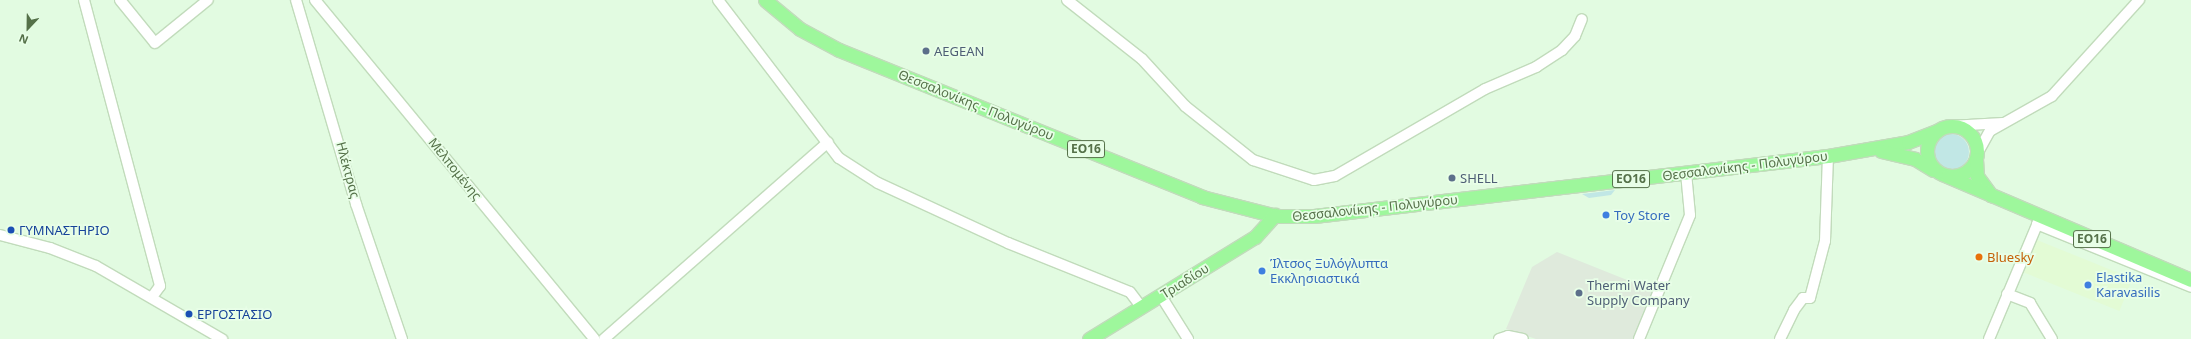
<!DOCTYPE html>
<html>
<head>
<meta charset="utf-8">
<style>
  body { margin:0 }
  #map { position:relative; width:2191px; height:339px; overflow:hidden; background:#e2fbe1; font-family:"Noto Sans",sans-serif }
  div>[style] { position:absolute }
  [style*='--x'] { left:calc(var(--x)*1px); top:calc(var(--y)*1px); width:calc(var(--w)*1px); rotate:calc(var(--a)*1deg) }
  .commercial>* { inset:0; background:#e3fbd5; transform-origin:0 0 }
  .industrial>* { inset:0; background:#dfeadc }
  .green>* { inset:0; background:#c1e7e5 }
  .round { border-radius:50% }
  .roads { filter:drop-shadow(1px 0 #c1dbbb) drop-shadow(-1px 0 #c1dbbb) drop-shadow(0 1px #c1dbbb) drop-shadow(0 -1px #c1dbbb) }
  .minor>* { height:10px; margin:-5px; padding:0 5px; transform-origin:5px; border-radius:5px; background:#fff }
  .major>* { height:13px; margin:-6.5px; padding:0 6.5px; transform-origin:6.5px; border-radius:6.5px; background:#9ef79c }
  .major>.ring { margin:-6.5px; padding:0; box-sizing:content-box; background:none; border:13px solid #9ef79c; border-radius:50% }
  .dots>* { width:11px; height:11px; translate:-50% -50%; box-sizing:border-box; border:2px solid #e8fee7; border-radius:50% }
  span { translate:-50% -50%; white-space:nowrap; text-align:center; line-height:1.15; -webkit-text-stroke:3.5px #e8fee7; paint-order:stroke }
  .shield-label span { padding:1px 3px; background:#e8fee7; border:1px solid; border-radius:3px; -webkit-text-stroke-width:0 }
  .shield-label { font-size:12px; color:#557149; font-weight:700 }
  .service-label { font-size:13px; color:#4e5e75 }
  .left { translate:0 -50%; text-align:left }
  .street-label { font-size:13px; color:#557149 }
  .shop-label { font-size:13px; color:#366cbe }
  .transit-label { font-size:13px; color:#164399 }
  .food-label { font-size:13px; color:#c56008 }
  .north { position:absolute; left:8px; top:8px; width:40px; height:40px; -webkit-text-stroke:3px #e8fee7; paint-order:stroke; rotate:202deg; font-size:11px; font-weight:700; line-height:16px; text-align:center; color:#557149 }
  .north::after { content:''; display:block; margin:auto; width:14px; height:18px; background:#557149; clip-path:polygon(50% 0,100% 100%,50% 72%,0 100%) }
</style>
</head>
<body>
<div id="map">
  <div class="commercial">
    <div style="left:2037px;top:240px;width:103px;height:35px;rotate:22deg"></div>
  </div>
  <div class="industrial">
    <div style="clip-path:polygon(1557px 252px,1652px 290px,1635px 339px,1536px 339px,1506px 329px,1532px 267px)"></div>
  </div>
  <div class="green">
    <div class="round" style="left:1933px;top:134px;width:36px;height:36px"></div>
    <div style="clip-path:polygon(1615px 190px,1611px 195px,1589px 198px,1582px 194px)"></div>
  </div>
  <div class="roads">
    <div class="minor">
      <div style="--x:84;--y:0;--w:296;--a:75.1"></div>
      <div style="--x:160;--y:286;--w:14;--a:126"></div>
      <div style="--x:120;--y:0;--w:55;--a:50.9"></div>
      <div style="--x:155;--y:43;--w:68;--a:-39.1"></div>
      <div style="--x:296;--y:0;--w:213;--a:73.6"></div>
      <div style="--x:356;--y:204;--w:143;--a:71.2"></div>
      <div style="--x:315;--y:0;--w:439;--a:50.5"></div>
      <div style="--x:718;--y:0;--w:199;--a:52.6"></div>
      <div style="--x:839;--y:158;--w:46;--a:32.7"></div>
      <div style="--x:878;--y:183;--w:143;--a:24.8"></div>
      <div style="--x:1008;--y:243;--w:131;--a:21.9"></div>
      <div style="--x:1130;--y:292;--w:20;--a:53"></div>
      <div style="--x:1067;--y:0;--w:95;--a:38.2"></div>
      <div style="--x:1142;--y:59;--w:64;--a:47.5"></div>
      <div style="--x:1185;--y:106;--w:87;--a:38.5"></div>
      <div style="--x:1253;--y:160;--w:64;--a:18.2"></div>
      <div style="--x:1314;--y:180;--w:21;--a:-11"></div>
      <div style="--x:1335;--y:176;--w:173;--a:-30.1"></div>
      <div style="--x:1485;--y:89;--w:56;--a:-23.3"></div>
      <div style="--x:1536;--y:67;--w:31;--a:-33"></div>
      <div style="--x:1562;--y:50;--w:19;--a:-47"></div>
      <div style="--x:1575;--y:36;--w:18;--a:-68"></div>
      <div style="--x:1950;--y:126;--w:53;--a:-3.2"></div>
      <div style="--x:1977;--y:154;--w:26;--a:-61"></div>
      <div style="--x:1990;--y:131;--w:71;--a:-29.4"></div>
      <div style="--x:2052;--y:96;--w:130;--a:-47.8"></div>
      <div style="--x:2037;--y:224;--w:166;--a:22.2"></div>
      <div style="--x:0;--y:235;--w:52;--a:14.6"></div>
      <div style="--x:50;--y:248;--w:49;--a:21.4"></div>
      <div style="--x:96;--y:266;--w:146;--a:30.1"></div>
      <div style="--x:2007;--y:294;--w:25;--a:21"></div>
      <div style="--x:2030;--y:303;--w:42;--a:58.6"></div>
      <div style="--x:1161;--y:296;--w:51;--a:57.9"></div>
      <div style="--x:604;--y:339;--w:298;--a:-41.3"></div>
      <div style="--x:1499;--y:339;--w:9;--a:-18"></div>
      <div style="--x:1508;--y:336;--w:15;--a:11"></div>
      <div style="--x:1639;--y:339;--w:134;--a:-67.6"></div>
      <div style="--x:1690;--y:215;--w:42;--a:-95.4"></div>
      <div style="--x:1780;--y:339;--w:32;--a:-64"></div>
      <div style="--x:1794;--y:310;--w:15;--a:-53"></div>
      <div style="--x:1803;--y:298;--w:7;--a:0"></div>
      <div style="--x:1810;--y:298;--w:59;--a:-75.3"></div>
      <div style="--x:1825;--y:241;--w:85;--a:-88"></div>
      <div style="--x:1989;--y:339;--w:129;--a:-67.2"></div>
    </div>
    <div class="major">
      <div style="--x:765;--y:0;--w:45;--a:39.6"></div>
      <div style="--x:800;--y:29;--w:44;--a:28.3"></div>
      <div style="--x:839;--y:50;--w:392;--a:22"></div>
      <div style="--x:1202;--y:197;--w:76;--a:14.4"></div>
      <div style="--x:1276;--y:216;--w:38;--a:0"></div>
      <div style="--x:1314;--y:216;--w:517;--a:-6.66"></div>
      <div style="--x:1828;--y:156;--w:81;--a:-9.9"></div>
      <div style="--x:1908;--y:142;--w:31;--a:-21"></div>
      <div class="ring" style="left:1927px;top:126px;width:37px;height:37px"></div>
      <div style="--x:1881;--y:151;--w:35;--a:13"></div>
      <div style="--x:1915;--y:159;--w:21;--a:31"></div>
      <div style="--x:1976;--y:159;--w:17;--a:87"></div>
      <div style="--x:1977;--y:176;--w:24;--a:54"></div>
      <div style="--x:1947;--y:176;--w:265;--a:23.1"></div>
      <div style="--x:1089;--y:339;--w:195;--a:-31.6"></div>
      <div style="--x:1255;--y:237;--w:30;--a:-48"></div>
    </div>
  </div>
  <div class="dots">
    <div style="left:926px;top:51px;background:#5c6f8a"></div>
    <div style="left:1452px;top:178px;background:#5c6f8a"></div>
    <div style="left:1606px;top:215px;background:#3f7fe0"></div>
    <div style="left:11px;top:230px;background:#1a4fb4"></div>
    <div style="left:1979px;top:257px;background:#e8710a"></div>
    <div style="left:1262px;top:271px;background:#3f7fe0"></div>
    <div style="left:2088px;top:285px;background:#3f7fe0"></div>
    <div style="left:1579px;top:293px;background:#5c6f8a"></div>
    <div style="left:189px;top:314px;background:#1a4fb4"></div>
  </div>
  <div class="shield-label">
    <span style="left:1086px;top:149px">ΕΟ16</span>
    <span style="left:1631px;top:179px">ΕΟ16</span>
    <span style="left:2092px;top:239px">ΕΟ16</span>
  </div>
  <div class="service-label">
    <span class="left" style="left:934px;top:51px">AEGEAN</span>
    <span class="left" style="left:1460px;top:178px">SHELL</span>
    <span class="left" style="left:1587px;top:293px">Thermi Water<br>Supply Company</span>
  </div>
  <div class="street-label">
    <span style="left:976px;top:105px;rotate:22deg">Θεσσαλονίκης - Πολυγύρου</span>
    <span style="left:1745px;top:166px;rotate:-7deg">Θεσσαλονίκης - Πολυγύρου</span>
    <span style="left:455px;top:169px;rotate:51deg">Μελπομένης</span>
    <span style="left:348px;top:170px;rotate:75deg">Ηλέκτρας</span>
    <span style="left:1375px;top:208px;rotate:-6deg">Θεσσαλονίκης - Πολυγύρου</span>
    <span style="left:1185px;top:281px;rotate:-32deg">Τριαδίου</span>
  </div>
  <div class="shop-label">
    <span class="left" style="left:1614px;top:215px">Toy Store</span>
    <span class="left" style="left:1270px;top:271px">Ίλτσος Ξυλόγλυπτα<br>Εκκλησιαστικά</span>
    <span class="left" style="left:2096px;top:285px">Elastika<br>Karavasilis</span>
  </div>
  <div class="transit-label">
    <span class="left" style="left:19px;top:230px">ΓΥΜΝΑΣΤΗΡΙΟ</span>
    <span class="left" style="left:197px;top:314px">ΕΡΓΟΣΤΑΣΙΟ</span>
  </div>
  <div class="food-label">
    <span class="left" style="left:1987px;top:257px">Bluesky</span>
  </div>
  <div class="north">N</div>
</div>
</body>
</html>
